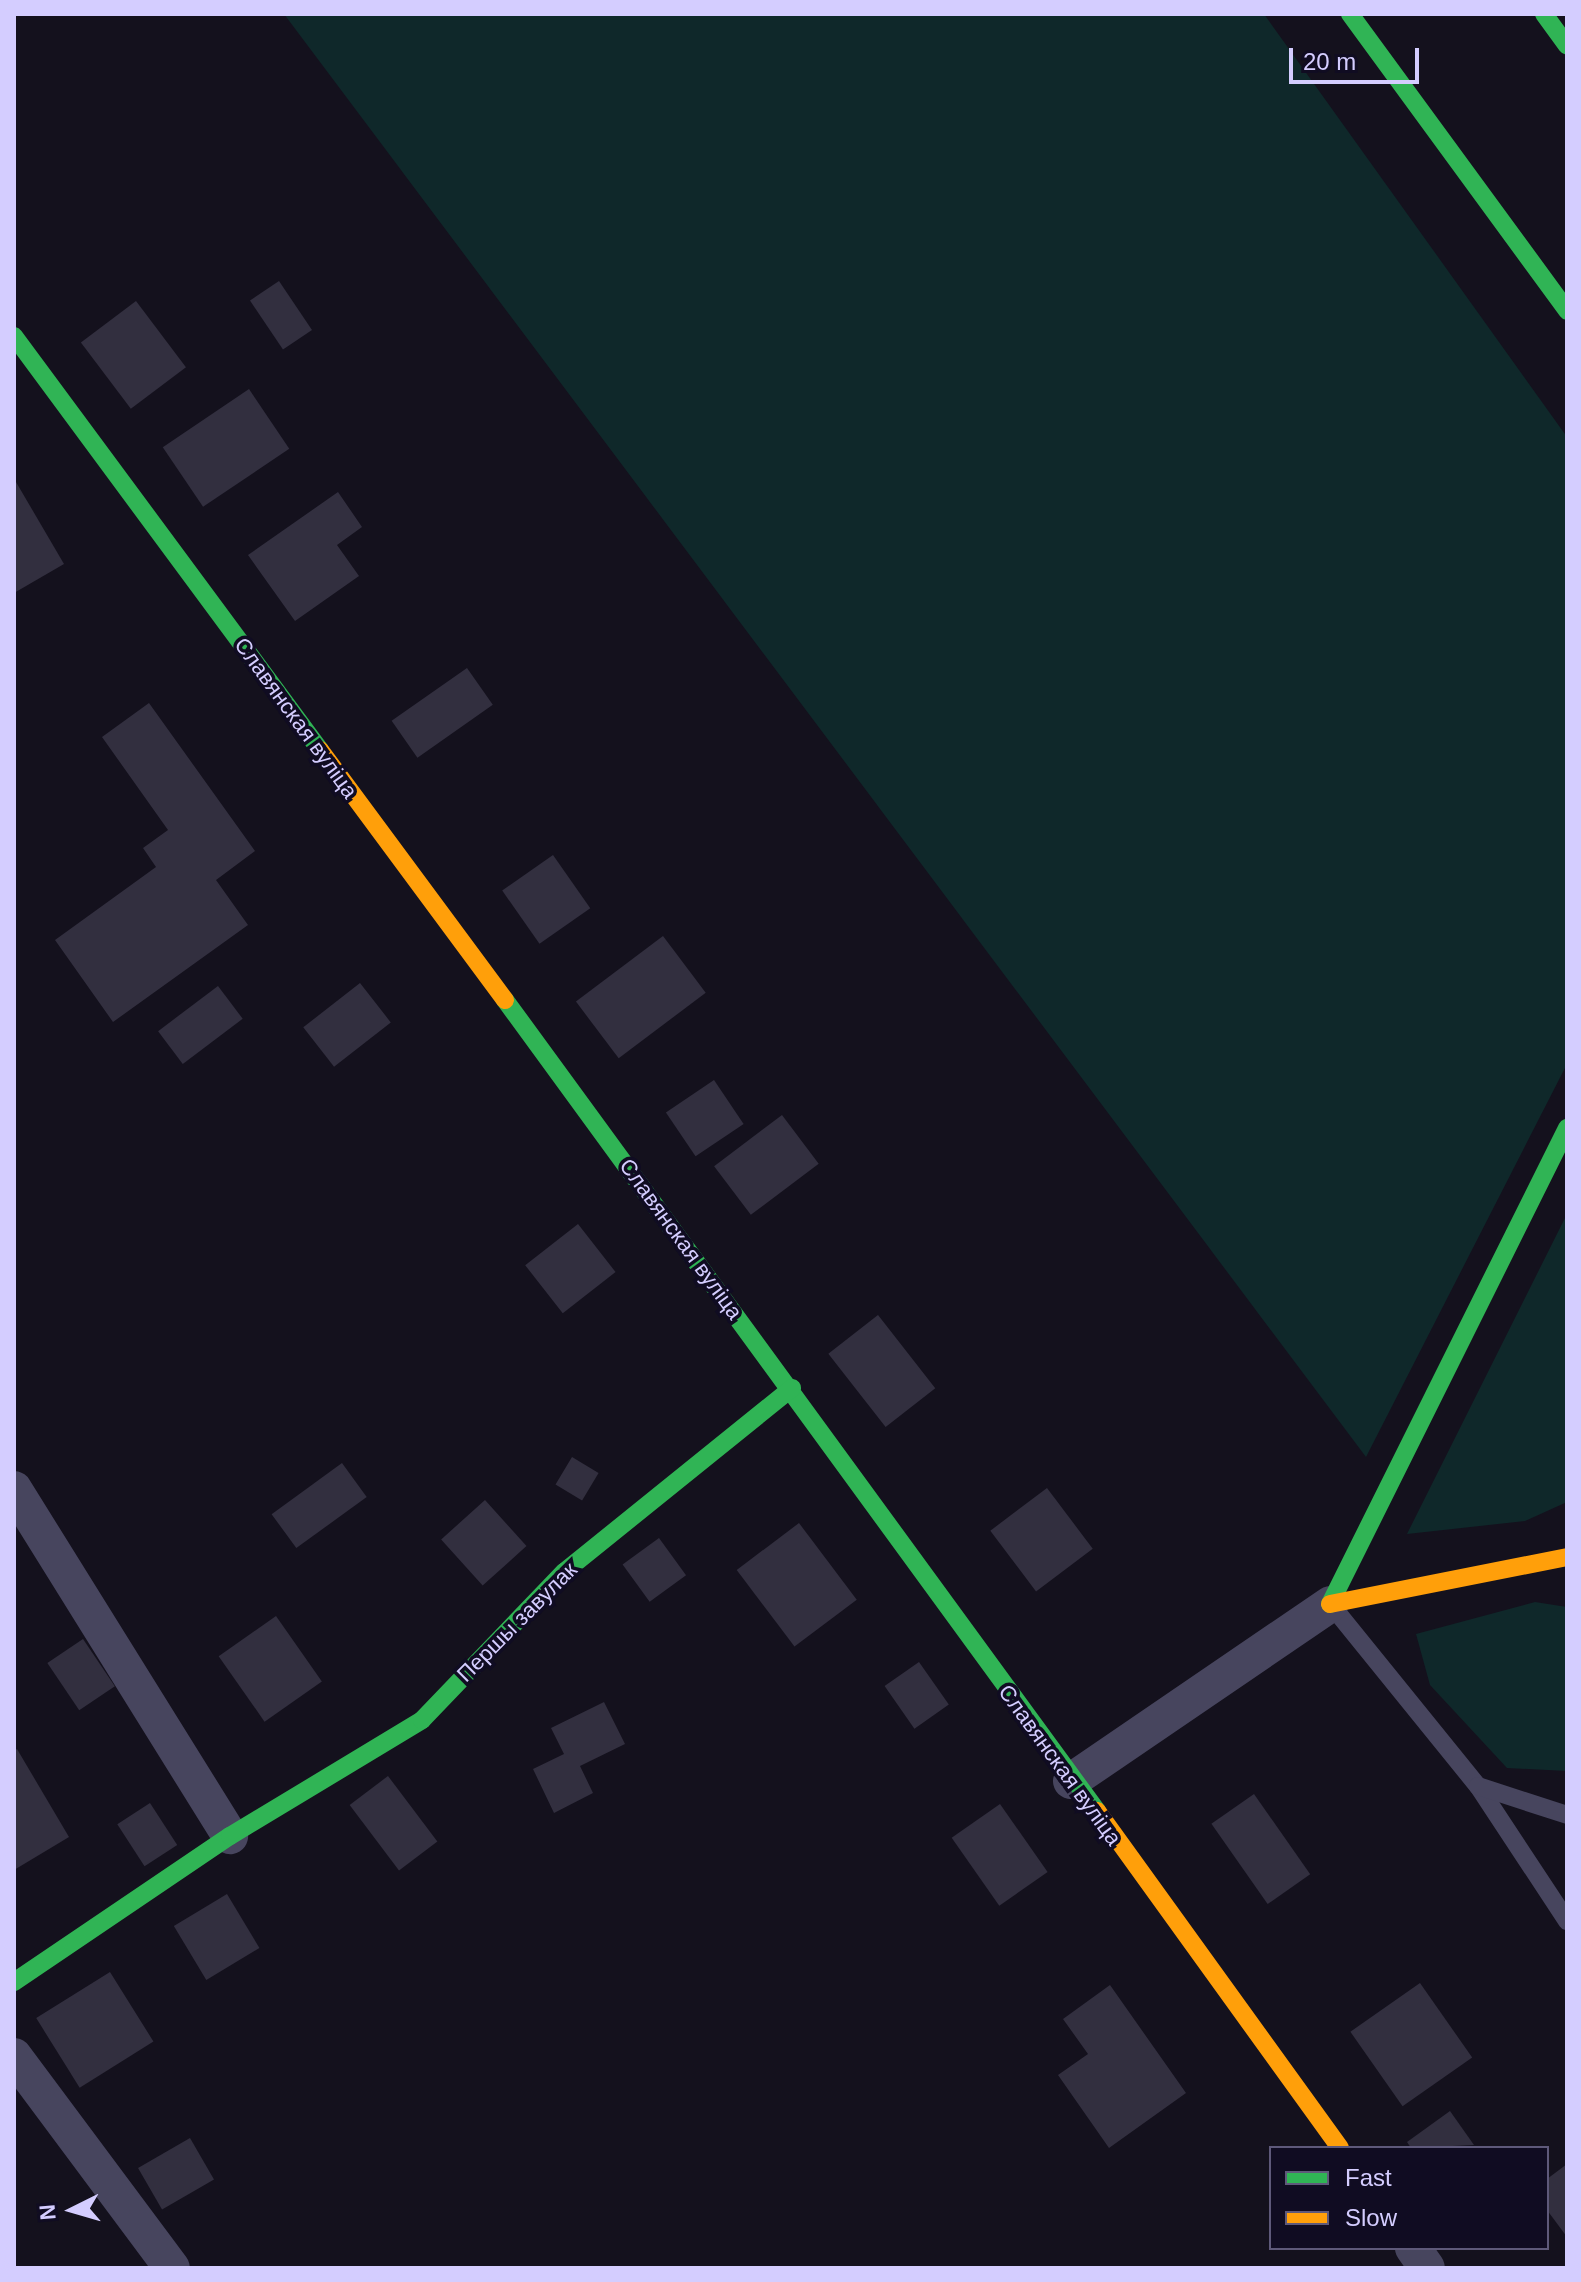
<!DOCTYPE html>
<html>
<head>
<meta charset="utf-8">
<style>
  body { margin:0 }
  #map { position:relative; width:1581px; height:2282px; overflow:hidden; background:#14111d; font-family:Arial,sans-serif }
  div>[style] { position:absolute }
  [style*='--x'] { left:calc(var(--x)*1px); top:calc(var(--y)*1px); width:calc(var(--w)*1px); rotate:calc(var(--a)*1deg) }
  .green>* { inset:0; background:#0f282a }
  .building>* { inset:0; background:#322f3f; transform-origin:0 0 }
  .lane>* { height:18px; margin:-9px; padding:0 9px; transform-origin:9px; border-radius:9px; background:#47455e }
  .street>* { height:36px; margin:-18px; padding:0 18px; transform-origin:18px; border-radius:18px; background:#47455e }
  .fast>* { height:18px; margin:-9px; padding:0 9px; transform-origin:9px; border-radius:9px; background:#30b455 }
  .slow>* { height:18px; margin:-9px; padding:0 9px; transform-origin:9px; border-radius:9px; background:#ff9f0a }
  span { translate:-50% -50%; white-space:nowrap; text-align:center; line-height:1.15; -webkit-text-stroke:7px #100c22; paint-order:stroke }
  .street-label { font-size:22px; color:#d4cdff }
  .frame { position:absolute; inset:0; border:16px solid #d4cdff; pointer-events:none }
  .legend { position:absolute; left:1269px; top:2146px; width:280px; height:104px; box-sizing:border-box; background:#100c22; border:2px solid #5e597a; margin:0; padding:10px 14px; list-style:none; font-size:24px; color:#d4cdff }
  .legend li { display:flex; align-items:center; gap:16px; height:40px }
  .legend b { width:40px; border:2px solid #5e597a }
  .north { position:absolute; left:32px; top:2170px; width:80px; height:80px; -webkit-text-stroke:6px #100c22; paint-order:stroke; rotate:265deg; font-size:22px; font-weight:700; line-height:32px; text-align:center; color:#d4cdff }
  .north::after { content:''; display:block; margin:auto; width:28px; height:36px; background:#d4cdff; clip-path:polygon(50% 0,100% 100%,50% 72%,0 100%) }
  .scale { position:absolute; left:1289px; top:48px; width:130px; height:36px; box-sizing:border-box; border:4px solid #d4cdff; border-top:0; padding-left:10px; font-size:24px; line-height:28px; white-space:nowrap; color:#d4cdff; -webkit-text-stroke:6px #100c22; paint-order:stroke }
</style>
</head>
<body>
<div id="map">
  <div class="green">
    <div style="clip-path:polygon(284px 14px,1264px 14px,1567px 437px,1567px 1064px,1366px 1457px)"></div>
    <div style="clip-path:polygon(1567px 1214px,1567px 1502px,1525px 1521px,1407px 1534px)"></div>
    <div style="clip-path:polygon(1535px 1602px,1567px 1607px,1567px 1771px,1507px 1768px,1430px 1685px,1416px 1634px)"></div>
  </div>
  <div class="building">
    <div style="left:279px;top:281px;width:59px;height:35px;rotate:56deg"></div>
    <div style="left:136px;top:301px;width:83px;height:69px;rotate:53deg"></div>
    <div style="left:249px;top:389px;width:72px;height:104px;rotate:56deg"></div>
    <div style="clip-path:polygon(16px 482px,64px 564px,14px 593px,14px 483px)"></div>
    <div style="clip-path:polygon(338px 492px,362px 527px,337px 545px,359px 576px,295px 621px,248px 555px)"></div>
    <div style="left:467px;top:668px;width:45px;height:92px;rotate:55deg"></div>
    <div style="clip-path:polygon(149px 703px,255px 851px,216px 880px,248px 925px,113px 1022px,55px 940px,156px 867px,143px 848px,168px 830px,102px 737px)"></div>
    <div style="left:553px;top:855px;width:65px;height:62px;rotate:55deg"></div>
    <div style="left:663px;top:936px;width:71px;height:109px;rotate:53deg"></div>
    <div style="left:360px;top:983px;width:50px;height:72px;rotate:52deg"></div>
    <div style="left:218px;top:986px;width:41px;height:75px;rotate:53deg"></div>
    <div style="left:714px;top:1080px;width:53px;height:58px;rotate:56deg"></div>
    <div style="left:782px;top:1115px;width:61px;height:85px;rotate:53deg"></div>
    <div style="left:578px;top:1224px;width:61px;height:67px;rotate:52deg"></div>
    <div style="left:878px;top:1315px;width:93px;height:63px;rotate:52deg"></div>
    <div style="left:572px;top:1457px;width:31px;height:32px;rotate:31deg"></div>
    <div style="left:342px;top:1463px;width:42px;height:87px;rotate:54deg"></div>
    <div style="left:1047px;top:1488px;width:76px;height:71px;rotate:53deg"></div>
    <div style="left:485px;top:1500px;width:62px;height:59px;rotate:48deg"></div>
    <div style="left:799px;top:1523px;width:96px;height:78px;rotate:53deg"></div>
    <div style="left:659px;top:1538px;width:46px;height:45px;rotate:54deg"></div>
    <div style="left:276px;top:1616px;width:80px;height:70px;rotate:55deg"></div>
    <div style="left:83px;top:1639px;width:57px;height:43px;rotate:56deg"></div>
    <div style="left:919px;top:1662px;width:52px;height:42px;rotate:55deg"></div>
    <div style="clip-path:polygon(604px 1702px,625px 1744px,580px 1766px,593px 1793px,554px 1813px,533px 1769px,564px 1754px,551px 1728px)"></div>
    <div style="clip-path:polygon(17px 1749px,69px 1837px,14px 1870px,14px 1751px)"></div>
    <div style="left:388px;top:1776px;width:82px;height:48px;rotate:53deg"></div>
    <div style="left:1254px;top:1794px;width:98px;height:52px;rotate:55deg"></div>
    <div style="left:150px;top:1803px;width:50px;height:39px;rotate:57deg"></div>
    <div style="left:1000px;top:1804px;width:83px;height:59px;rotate:55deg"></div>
    <div style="left:227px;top:1894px;width:63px;height:62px;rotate:59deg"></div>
    <div style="left:110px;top:1972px;width:82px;height:87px;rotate:58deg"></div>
    <div style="left:1420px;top:1983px;width:91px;height:85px;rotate:55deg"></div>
    <div style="clip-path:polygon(1110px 1985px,1186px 2093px,1109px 2148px,1058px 2075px,1088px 2054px,1063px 2019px)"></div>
    <div style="clip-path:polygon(1450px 2111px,1474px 2145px,1411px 2148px,1407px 2142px)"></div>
    <div style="left:190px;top:2138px;width:48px;height:60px;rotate:60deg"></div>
    <div style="clip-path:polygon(1567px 2164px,1567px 2237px,1547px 2210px,1547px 2179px)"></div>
  </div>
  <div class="lane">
    <div style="--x:1332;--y:1606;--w:232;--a:51"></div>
    <div style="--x:1478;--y:1786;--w:162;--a:56.6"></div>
    <div style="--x:1478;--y:1786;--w:94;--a:18"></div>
  </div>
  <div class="street">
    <div style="--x:14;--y:1489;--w:409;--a:58.1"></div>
    <div style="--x:1071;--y:1781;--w:314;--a:-34.3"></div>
    <div style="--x:14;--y:2056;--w:264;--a:53.3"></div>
    <div style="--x:1413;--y:2248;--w:24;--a:55"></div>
  </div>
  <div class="fast">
    <div style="--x:1350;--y:14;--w:368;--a:53.8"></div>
    <div style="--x:1544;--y:14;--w:39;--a:54"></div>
    <div style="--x:14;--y:336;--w:515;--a:53.53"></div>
    <div style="--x:505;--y:1000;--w:1004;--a:53.87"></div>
    <div style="--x:1330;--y:1604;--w:532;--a:-63.53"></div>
    <div style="--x:14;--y:1982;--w:261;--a:-34.1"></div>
    <div style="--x:230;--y:1836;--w:224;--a:-31.1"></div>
    <div style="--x:422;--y:1720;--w:205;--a:-46.2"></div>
    <div style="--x:564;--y:1572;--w:293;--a:-38.9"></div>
  </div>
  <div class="slow">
    <div style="--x:320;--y:750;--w:311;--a:53.5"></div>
    <div style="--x:1330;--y:1604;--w:242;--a:-11.2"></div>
    <div style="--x:1097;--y:1811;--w:415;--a:54.2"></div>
  </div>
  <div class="street-label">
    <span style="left:296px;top:718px;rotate:54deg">Славянская вуліца</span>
    <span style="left:681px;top:1239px;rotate:54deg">Славянская вуліца</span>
    <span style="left:517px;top:1622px;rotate:-45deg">Першы завулак</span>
    <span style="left:1060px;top:1765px;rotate:54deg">Славянская вуліца</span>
  </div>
  <div class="frame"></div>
  <ul class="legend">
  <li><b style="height:10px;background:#30b455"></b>Fast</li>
  <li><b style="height:10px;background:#ff9f0a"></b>Slow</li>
  </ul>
  <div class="north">N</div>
  <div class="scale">20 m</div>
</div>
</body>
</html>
